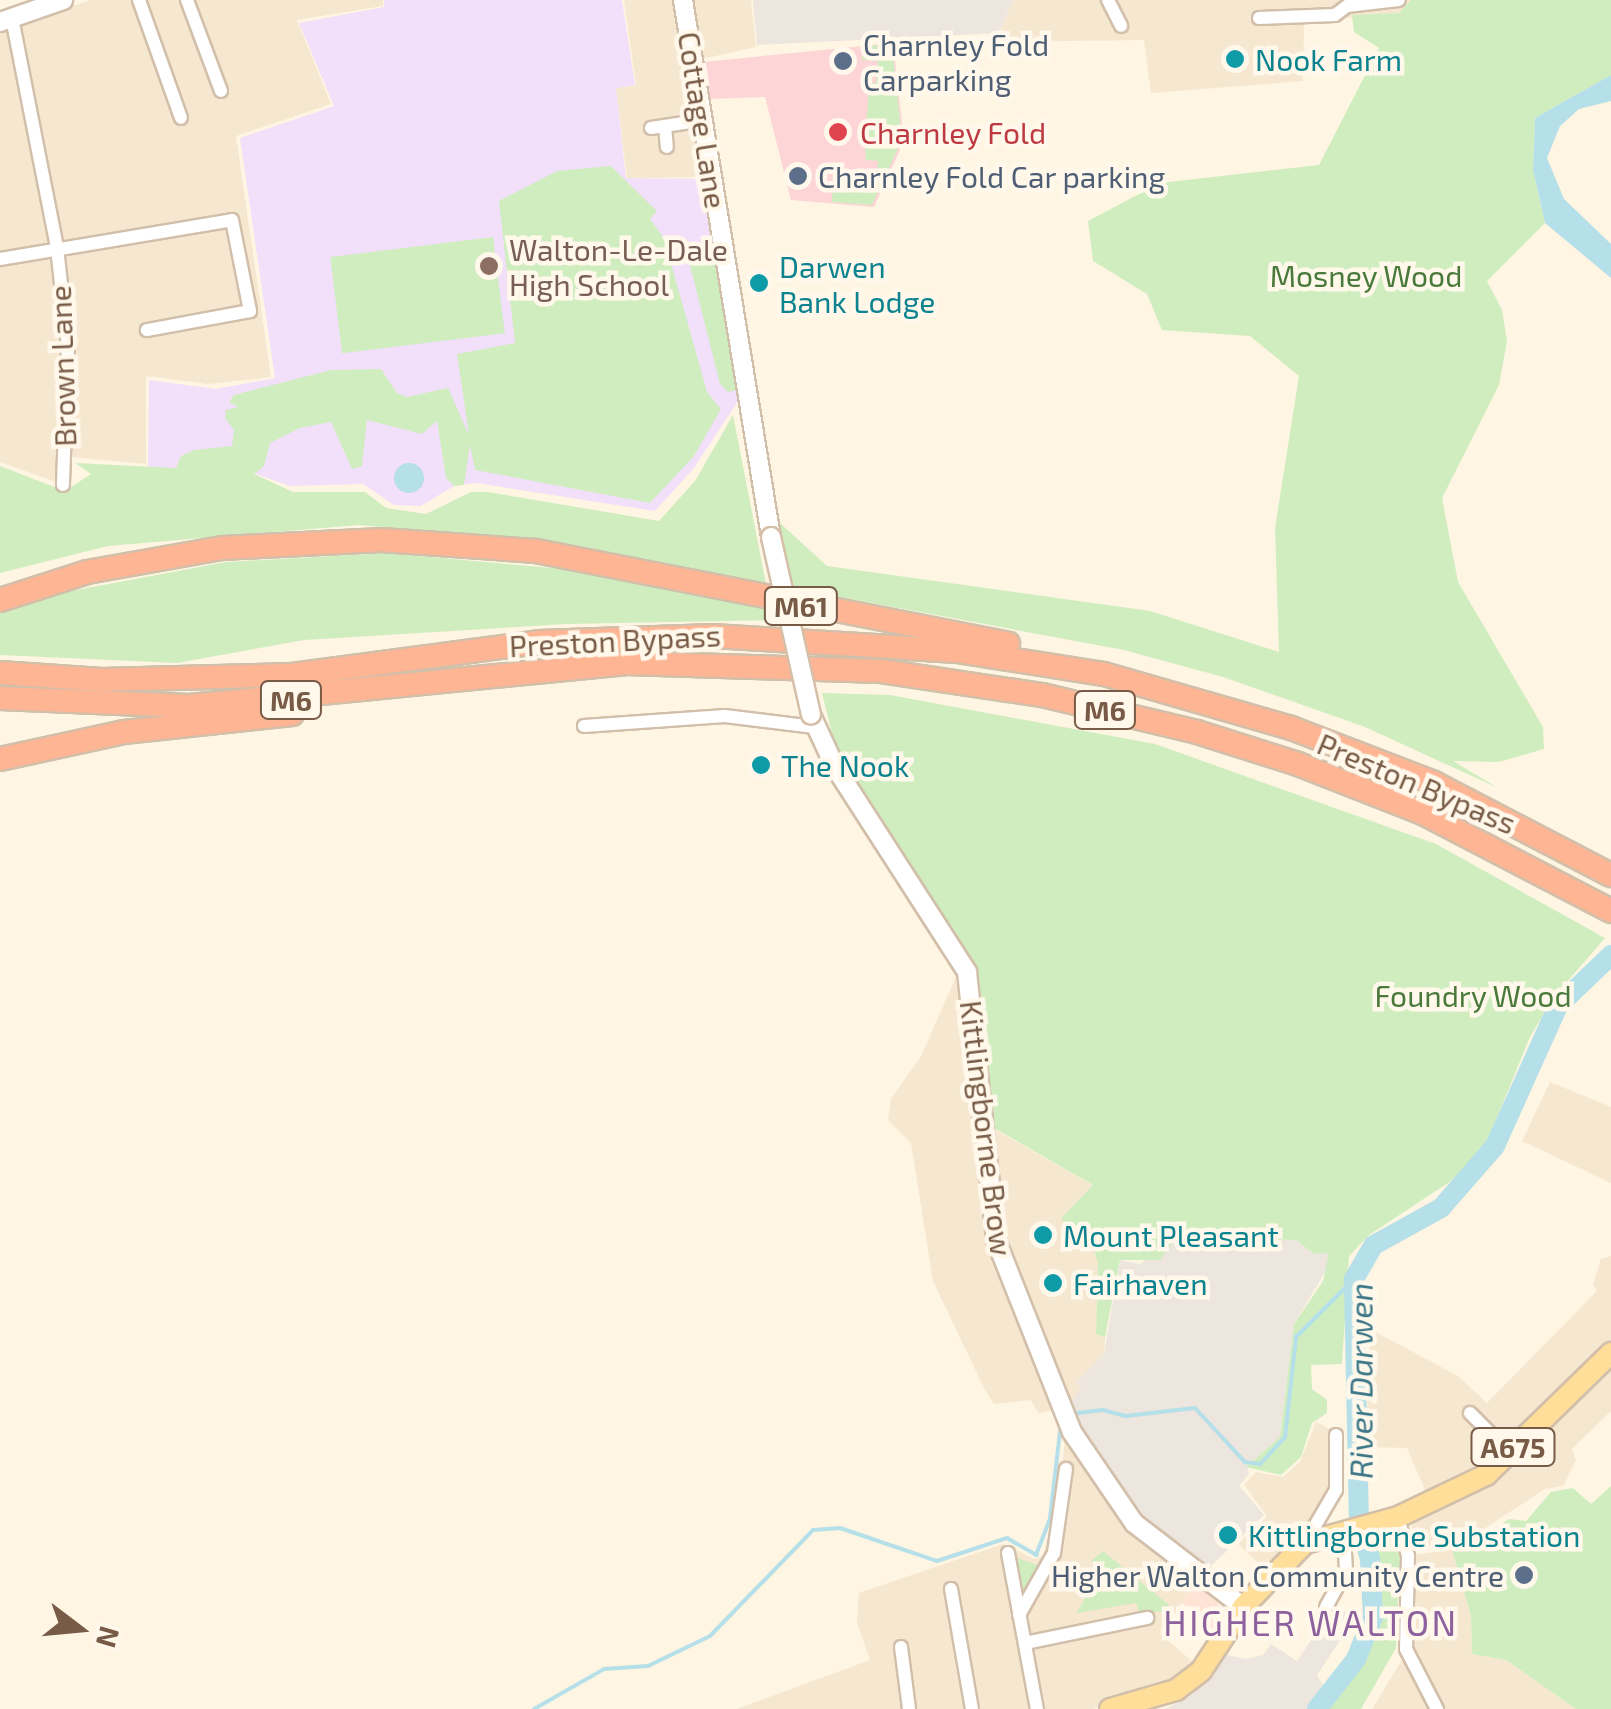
<!DOCTYPE html>
<html>
<head>
<meta charset="utf-8">
<style>
  body { margin:0 }
  #map { position:relative; width:1611px; height:1709px; overflow:hidden; background:#fef5e2; font-family:"Exo 2",sans-serif }
  div>[style] { position:absolute }
  [style*='--x'] { left:calc(var(--x)*1px); top:calc(var(--y)*1px); width:calc(var(--w)*1px); rotate:calc(var(--a)*1deg) }
  .residential>* { inset:0; background:#f6e7d0 }
  .commercial>* { inset:0; background:#ffe4d6 }
  .industrial>* { inset:0; background:#ede6de }
  .education>* { inset:0; background:#f2dffa }
  .medical>* { inset:0; background:#fdd5d7 }
  .green>* { inset:0; background:#d0edc0; transform-origin:0 0 }
  .water>* { inset:0; background:#b5dfe9 }
  .round { border-radius:50% }
  .stream>* { height:4px; margin:-2px; padding:0 2px; transform-origin:2px; border-radius:2px; background:#b5dfe9 }
  .river>* { height:20px; margin:-10px; padding:0 10px; transform-origin:10px; border-radius:10px; background:#b5dfe9 }
  .roads { filter:drop-shadow(2px 0 #d2bfaa) drop-shadow(-2px 0 #d2bfaa) drop-shadow(0 2px #d2bfaa) drop-shadow(0 -2px #d2bfaa) }
  .street>* { height:12px; margin:-6px; padding:0 6px; transform-origin:6px; border-radius:6px; background:#fff }
  .secondary>* { height:18px; margin:-9px; padding:0 9px; transform-origin:9px; border-radius:9px; background:#fff }
  .primary>* { height:20px; margin:-10px; padding:0 10px; transform-origin:10px; border-radius:10px; background:#ffde99 }
  .highway>* { height:22px; margin:-11px; padding:0 11px; transform-origin:11px; border-radius:11px; background:#feb594 }
  .bridges { filter:drop-shadow(2px 0 #d6bfa8) drop-shadow(-2px 0 #d6bfa8) drop-shadow(0 2px #d6bfa8) drop-shadow(0 -2px #d6bfa8) }
  .secondary-bridge>* { height:18px; margin:-9px; padding:0 9px; transform-origin:9px; border-radius:9px; background:#fff }
  .dots>* { width:28px; height:28px; translate:-50% -50%; box-sizing:border-box; border:5px solid #fff8eb; border-radius:50% }
  span { translate:-50% -50%; white-space:nowrap; text-align:center; line-height:1.15; -webkit-text-stroke:9px #fff8eb; paint-order:stroke }
  .shield-label span { padding:2px 8px; background:#fff8eb; border:2px solid; border-radius:8px; -webkit-text-stroke-width:0 }
  .shield-label { font-size:28px; color:#785b46; font-weight:700 }
  .service-label { font-size:30px; color:#4e5e75 }
  .left { translate:0 -50%; text-align:left }
  .right { translate:-100% -50%; text-align:right }
  .culture-label { font-size:30px; color:#0d838f }
  .street-label { font-size:30px; color:#785b46 }
  .health-label { font-size:30px; color:#be3a42 }
  .education-label { font-size:30px; color:#785e54 }
  .park-label { font-size:30px; color:#4a7a3b }
  .water-label { font-size:32px; color:#3b7687; font-style:italic }
  .quarter-label { font-size:35px; color:#8c619d; letter-spacing:2.5px }
  .north { position:absolute; left:30px; top:1579px; width:100px; height:100px; -webkit-text-stroke:8px #fff8eb; paint-order:stroke; rotate:106deg; font-size:28px; font-weight:700; line-height:40px; text-align:center; color:#785b46 }
  .north::after { content:''; display:block; margin:auto; width:35px; height:45px; background:#785b46; clip-path:polygon(50% 0,100% 100%,50% 72%,0 100%) }
</style>
</head>
<body>
<div id="map">
  <div class="residential">
    <div style="clip-path:polygon(90px 0,383px 0,383px 6px,297px 20px,331px 104px,236px 136px,271px 377px,208px 384px,146px 376px,146px 464px,60px 456px,56px 482px,0 462px,0 33px)"></div>
    <div style="clip-path:polygon(624px 0,674px 0,704px 177px,627px 178px,616px 88px,636px 85px)"></div>
    <div style="clip-path:polygon(694px 0,751px 0,756px 47px,702px 59px)"></div>
    <div style="clip-path:polygon(1013px 0,1411px 0,1399px 13px,1304px 22px,1303px 81px,1151px 93px,1144px 40px,996px 42px)"></div>
    <div style="clip-path:polygon(956px 977px,978px 1129px,994px 1129px,1094px 1186px,1088px 1232px,1098px 1263px,1096px 1333px,1105px 1337px,1104px 1353px,1076px 1383px,1081px 1387px,1069px 1405px,1054px 1410px,1038px 1413px,1031px 1400px,994px 1404px,985px 1390px,933px 1281px,911px 1143px,888px 1120px,891px 1099px,921px 1056px)"></div>
    <div style="clip-path:polygon(1550px 1082px,1611px 1107px,1611px 1183px,1522px 1141px)"></div>
    <div style="clip-path:polygon(1611px 1256px,1611px 1340px,1468px 1477px,1428px 1497px,1407px 1448px,1366px 1447px,1370px 1329px,1458px 1376px,1487px 1403px,1597px 1291px,1593px 1284px,1601px 1259px)"></div>
    <div style="clip-path:polygon(1611px 1365px,1611px 1411px,1572px 1449px,1576px 1460px,1563px 1486px,1545px 1489px,1456px 1547px,1412px 1546px,1412px 1523px,1483px 1488px)"></div>
    <div style="clip-path:polygon(1316px 1422px,1334px 1431px,1327px 1500px,1300px 1538px,1264px 1568px,1238px 1544px,1267px 1516px,1244px 1485px,1256px 1472px,1283px 1477px,1300px 1462px)"></div>
    <div style="clip-path:polygon(1065px 1435px,1165px 1557px,1197px 1583px,1159px 1633px,1194px 1663px,1140px 1700px,1091px 1709px,737px 1709px,870px 1660px,857px 1622px,859px 1593px,1003px 1544px,1035px 1559px,1043px 1556px,1060px 1495px)"></div>
    <div style="clip-path:polygon(1452px 1550px,1471px 1616px,1472px 1654px,1506px 1660px,1576px 1709px,1372px 1709px,1411px 1645px,1413px 1555px)"></div>
  </div>
  <div class="commercial">
    <div style="clip-path:polygon(1197px 1583px,1218px 1603px,1223px 1621px,1214px 1630px,1182px 1603px)"></div>
  </div>
  <div class="industrial">
    <div style="clip-path:polygon(753px 0,1013px 0,999px 33px,757px 45px)"></div>
    <div style="clip-path:polygon(1177px 1237px,1296px 1240px,1314px 1254px,1329px 1252px,1331px 1262px,1294px 1324px,1280px 1437px,1247px 1466px,1249px 1474px,1239px 1486px,1264px 1515px,1207px 1570px,1125px 1504px,1069px 1405px,1081px 1387px,1076px 1382px,1104px 1353px,1120px 1260px,1140px 1264px)"></div>
    <div style="clip-path:polygon(1335px 1605px,1355px 1618px,1317px 1675px,1323px 1685px,1307px 1709px,1165px 1709px,1192px 1695px,1227px 1655px,1246px 1659px,1263px 1655px,1271px 1644px,1297px 1661px)"></div>
  </div>
  <div class="education">
    <div style="clip-path:polygon(384px 0,622px 0,635px 85px,616px 88px,626px 178px,708px 179px,738px 401px,694px 468px,655px 511px,476px 483px,454px 486px,421px 506px,394px 505px,363px 484px,290px 486px,253px 473px,148px 472px,149px 380px,216px 389px,275px 378px,240px 138px,334px 106px,299px 23px,384px 7px)"></div>
  </div>
  <div class="medical">
    <div style="clip-path:polygon(893px 43px,904px 141px,874px 207px,791px 200px,765px 97px,708px 99px,703px 62px)"></div>
  </div>
  <div class="green">
    <div style="clip-path:polygon(1411px 0,1611px 0,1611px 75px,1535px 118px,1533px 170px,1545px 223px,1487px 281px,1502px 310px,1507px 341px,1499px 385px,1442px 498px,1458px 582px,1543px 727px,1544px 749px,1499px 762px,1453px 761px,1498px 788px,1365px 727px,1223px 677px,1124px 650px,791px 588px,780px 523px,827px 566px,1150px 611px,1279px 652px,1275px 528px,1299px 376px,1250px 336px,1162px 330px,1147px 294px,1093px 261px,1088px 221px,1160px 183px,1319px 165px,1379px 48px,1354px 32px,1352px 15px,1399px 13px)"></div>
    <div style="clip-path:polygon(892px 45px,902px 140px,872px 205px,832px 202px,833px 175px,877px 178px,878px 161px,866px 160px,865px 149px,869px 83px,876px 83px,878px 61px,862px 60px,863px 46px)"></div>
    <div style="clip-path:polygon(611px 166px,657px 211px,650px 219px,664px 238px,707px 392px,721px 409px,694px 456px,650px 503px,475px 470px,470px 445px,464px 485px,454px 486px,446px 478px,437px 421px,422px 434px,367px 420px,362px 466px,352px 469px,331px 422px,300px 428px,270px 443px,264px 466px,254px 474px,293px 492px,365px 492px,386px 508px,426px 514px,471px 492px,488px 492px,659px 521px,695px 481px,733px 415px,766px 584px,570px 544px,359px 525px,108px 546px,0 573px,0 466px,65px 491px,91px 474px,75px 463px,176px 468px,181px 456px,194px 450px,232px 446px,234px 430px,225px 418px,226px 410px,238px 407px,229px 402px,234px 395px,331px 370px,381px 369px,397px 393px,407px 397px,448px 388px,469px 435px,457px 354px,515px 343px,499px 201px,557px 171px)"></div>
    <div style="left:493px;top:237px;width:97px;height:164px;rotate:83deg"></div>
    <div style="clip-path:polygon(707px 243px,719px 254px,737px 390px,728px 392px,720px 384px,688px 257px)"></div>
    <div style="clip-path:polygon(386px 553px,607px 573px,772px 611px,773px 620px,566px 624px,304px 640px,177px 663px,0 655px,0 610px,55px 594px,226px 562px)"></div>
    <div style="clip-path:polygon(822px 693px,890px 695px,1155px 744px,1436px 844px,1605px 938px,1553px 998px,1530px 1037px,1486px 1144px,1451px 1181px,1369px 1235px,1349px 1256px,1342px 1364px,1311px 1365px,1312px 1389px,1327px 1400px,1327px 1413px,1312px 1423px,1301px 1457px,1281px 1475px,1246px 1467px,1280px 1437px,1294px 1324px,1323px 1281px,1329px 1253px,1314px 1254px,1296px 1240px,1177px 1237px,1160px 1260px,1120px 1260px,1105px 1337px,1096px 1334px,1098px 1263px,1088px 1233px,1067px 1236px,1062px 1217px,1093px 1185px,994px 1128px,973px 961px,835px 746px)"></div>
    <div style="clip-path:polygon(1611px 1486px,1611px 1709px,1576px 1709px,1506px 1660px,1472px 1654px,1471px 1616px,1452px 1550px,1472px 1545px,1509px 1519px,1526px 1521px,1551px 1492px,1573px 1488px,1591px 1504px)"></div>
    <div style="clip-path:polygon(1389px 1533px,1396px 1538px,1400px 1561px,1396px 1648px,1361px 1709px,1326px 1709px,1375px 1638px,1383px 1611px,1373px 1540px)"></div>
    <div style="clip-path:polygon(1103px 1551px,1169px 1605px,1165px 1611px,1139px 1613px,1136px 1603px,1077px 1613px,1096px 1577px,1092px 1560px)"></div>
    <div style="clip-path:polygon(1012px 1556px,1040px 1566px,1021px 1601px)"></div>
  </div>
  <div class="water">
    <div style="clip-path:polygon(1611px 75px,1611px 101px,1579px 109px,1560px 126px,1547px 158px,1564px 199px,1611px 244px,1611px 278px,1545px 223px,1533px 170px,1535px 118px)"></div>
    <div class="round" style="left:394px;top:463px;width:30px;height:30px"></div>
  </div>
  <div class="stream">
    <div style="--x:1070;--y:1414;--w:33;--a:-7"></div>
    <div style="--x:1103;--y:1410;--w:24;--a:15"></div>
    <div style="--x:1126;--y:1416;--w:69;--a:-6.6"></div>
    <div style="--x:1195;--y:1408;--w:74;--a:47.2"></div>
    <div style="--x:1245;--y:1462;--w:15;--a:8"></div>
    <div style="--x:1260;--y:1464;--w:37;--a:-47"></div>
    <div style="--x:1285;--y:1437;--w:101;--a:-83.7"></div>
    <div style="--x:1296;--y:1337;--w:82;--a:-45"></div>
    <div style="--x:534;--y:1709;--w:81;--a:-29.7"></div>
    <div style="--x:604;--y:1669;--w:44;--a:-3.9"></div>
    <div style="--x:648;--y:1666;--w:69;--a:-25.8"></div>
    <div style="--x:710;--y:1636;--w:148;--a:-45.8"></div>
    <div style="--x:813;--y:1530;--w:27;--a:-4"></div>
    <div style="--x:840;--y:1528;--w:102;--a:18.8"></div>
    <div style="--x:937;--y:1561;--w:74;--a:-18.2"></div>
    <div style="--x:1007;--y:1538;--w:34;--a:30"></div>
    <div style="--x:1036;--y:1555;--w:40;--a:-69"></div>
    <div style="--x:1050;--y:1518;--w:96;--a:-83.4"></div>
  </div>
  <div class="river">
    <div style="--x:1317;--y:1709;--w:63;--a:-52"></div>
    <div style="--x:1356;--y:1659;--w:45;--a:-68"></div>
    <div style="--x:1373;--y:1617;--w:58;--a:-93"></div>
    <div style="--x:1370;--y:1559;--w:37;--a:-107"></div>
    <div style="--x:1359;--y:1524;--w:245;--a:-91.2"></div>
    <div style="--x:1354;--y:1279;--w:39;--a:-60"></div>
    <div style="--x:1374;--y:1245;--w:77;--a:-28.9"></div>
    <div style="--x:1441;--y:1208;--w:82;--a:-48.9"></div>
    <div style="--x:1495;--y:1146;--w:154;--a:-65.8"></div>
    <div style="--x:1558;--y:1006;--w:74;--a:-43.9"></div>
  </div>
  <div class="roads">
    <div class="street">
      <div style="--x:139;--y:0;--w:125;--a:70.4"></div>
      <div style="--x:187;--y:0;--w:97;--a:69.5"></div>
      <div style="--x:1108;--y:0;--w:29;--a:63"></div>
      <div style="--x:1347;--y:6;--w:52;--a:-6.6"></div>
      <div style="--x:12;--y:18;--w:234;--a:78.9"></div>
      <div style="--x:57;--y:248;--w:99;--a:83.6"></div>
      <div style="--x:68;--y:346;--w:139;--a:92.1"></div>
      <div style="--x:1259;--y:18;--w:76;--a:-2.3"></div>
      <div style="--x:1335;--y:15;--w:15;--a:-37"></div>
      <div style="--x:665;--y:126;--w:21;--a:85"></div>
      <div style="--x:651;--y:128;--w:53;--a:-8.7"></div>
      <div style="--x:0;--y:259;--w:235;--a:-9.5"></div>
      <div style="--x:232;--y:220;--w:93;--a:78.8"></div>
      <div style="--x:250;--y:311;--w:105;--a:169.5"></div>
      <div style="--x:584;--y:726;--w:141;--a:-4.1"></div>
      <div style="--x:725;--y:716;--w:90;--a:7"></div>
      <div style="--x:1470;--y:1413;--w:55;--a:45"></div>
      <div style="--x:1398;--y:1517;--w:40;--a:75.6"></div>
      <div style="--x:1408;--y:1556;--w:93;--a:91.2"></div>
      <div style="--x:1406;--y:1649;--w:68;--a:62.7"></div>
      <div style="--x:1305;--y:1543;--w:61;--a:-59.7"></div>
      <div style="--x:1336;--y:1490;--w:55;--a:-90"></div>
      <div style="--x:1008;--y:1553;--w:159;--a:79.5"></div>
      <div style="--x:951;--y:1589;--w:122;--a:80.1"></div>
      <div style="--x:1326;--y:1607;--w:41;--a:-60.9"></div>
      <div style="--x:1346;--y:1571;--w:17;--a:-93"></div>
      <div style="--x:1345;--y:1554;--w:26;--a:-127"></div>
      <div style="--x:1019;--y:1615;--w:71;--a:-60.6"></div>
      <div style="--x:1054;--y:1553;--w:85;--a:-81.9"></div>
      <div style="--x:1025;--y:1643;--w:125;--a:-11.6"></div>
      <div style="--x:901;--y:1647;--w:63;--a:82.6"></div>
    </div>
    <div class="secondary">
      <div style="--x:683;--y:0;--w:544;--a:80.69"></div>
      <div style="--x:0;--y:22;--w:67;--a:-19.2"></div>
      <div style="--x:811;--y:715;--w:57;--a:65.2"></div>
      <div style="--x:835;--y:767;--w:244;--a:57.2"></div>
      <div style="--x:967;--y:972;--w:270;--a:83.8"></div>
      <div style="--x:996;--y:1240;--w:206;--a:68.4"></div>
      <div style="--x:1072;--y:1432;--w:110;--a:55.7"></div>
      <div style="--x:1134;--y:1523;--w:138;--a:37.6"></div>
    </div>
    <div class="primary">
      <div style="--x:1110;--y:1709;--w:69;--a:-16.1"></div>
      <div style="--x:1176;--y:1690;--w:31;--a:-37"></div>
      <div style="--x:1201;--y:1671;--w:77;--a:-56.7"></div>
      <div style="--x:1243;--y:1607;--w:89;--a:-45.9"></div>
      <div style="--x:1305;--y:1543;--w:97;--a:-15.6"></div>
      <div style="--x:1398;--y:1517;--w:98;--a:-25.5"></div>
      <div style="--x:1486;--y:1475;--w:175;--a:-44.3"></div>
    </div>
    <div class="highway">
      <div style="--x:0;--y:600;--w:91;--a:-17.8"></div>
      <div style="--x:87;--y:572;--w:137;--a:-10.1"></div>
      <div style="--x:222;--y:548;--w:160;--a:-2.9"></div>
      <div style="--x:382;--y:540;--w:154;--a:4.1"></div>
      <div style="--x:536;--y:551;--w:481;--a:11.1"></div>
      <div style="--x:0;--y:673;--w:102;--a:3.9"></div>
      <div style="--x:102;--y:680;--w:190;--a:-1.5"></div>
      <div style="--x:292;--y:675;--w:249;--a:-7.6"></div>
      <div style="--x:539;--y:642;--w:174;--a:-2"></div>
      <div style="--x:713;--y:636;--w:244;--a:3.5"></div>
      <div style="--x:957;--y:651;--w:149;--a:8.9"></div>
      <div style="--x:1104;--y:674;--w:195;--a:16.1"></div>
      <div style="--x:1291;--y:728;--w:153;--a:21"></div>
      <div style="--x:1434;--y:783;--w:199;--a:27.5"></div>
      <div style="--x:0;--y:698;--w:189;--a:2.4"></div>
      <div style="--x:189;--y:706;--w:438;--a:-5.6"></div>
      <div style="--x:625;--y:663;--w:256;--a:1.8"></div>
      <div style="--x:881;--y:671;--w:163;--a:8.5"></div>
      <div style="--x:1042;--y:695;--w:159;--a:13.4"></div>
      <div style="--x:1197;--y:732;--w:106;--a:17.6"></div>
      <div style="--x:1298;--y:764;--w:134;--a:21.4"></div>
      <div style="--x:1423;--y:813;--w:212;--a:27.5"></div>
      <div style="--x:0;--y:759;--w:127;--a:-12.3"></div>
      <div style="--x:124;--y:732;--w:169;--a:-6.1"></div>
    </div>
  </div>
  <div class="bridges">
    <div class="secondary-bridge">
      <div style="--x:771;--y:537;--w:182;--a:77.3"></div>
    </div>
  </div>
  <div class="dots">
    <div style="left:1235px;top:59px;background:#0f9aa8"></div>
    <div style="left:843px;top:61px;background:#5c6f8a"></div>
    <div style="left:838px;top:132px;background:#e0444e"></div>
    <div style="left:798px;top:176px;background:#5c6f8a"></div>
    <div style="left:489px;top:266px;background:#8d6e63"></div>
    <div style="left:759px;top:283px;background:#0f9aa8"></div>
    <div style="left:761px;top:765px;background:#0f9aa8"></div>
    <div style="left:1043px;top:1235px;background:#0f9aa8"></div>
    <div style="left:1053px;top:1283px;background:#0f9aa8"></div>
    <div style="left:1228px;top:1535px;background:#0f9aa8"></div>
    <div style="left:1524px;top:1575px;background:#5c6f8a"></div>
  </div>
  <div class="shield-label">
    <span style="left:801px;top:606px">M61</span>
    <span style="left:291px;top:700px">M6</span>
    <span style="left:1105px;top:710px">M6</span>
    <span style="left:1513px;top:1447px">A675</span>
  </div>
  <div class="service-label">
    <span class="left" style="left:863px;top:61px">Charnley Fold<br>Carparking</span>
    <span class="left" style="left:818px;top:176px">Charnley Fold Car parking</span>
    <span class="right" style="left:1504px;top:1575px">Higher Walton Community Centre</span>
  </div>
  <div class="culture-label">
    <span class="left" style="left:1255px;top:59px">Nook Farm</span>
    <span class="left" style="left:779px;top:283px">Darwen<br>Bank Lodge</span>
    <span class="left" style="left:781px;top:765px">The Nook</span>
    <span class="left" style="left:1063px;top:1235px">Mount Pleasant</span>
    <span class="left" style="left:1073px;top:1283px">Fairhaven</span>
    <span class="left" style="left:1248px;top:1535px">Kittlingborne Substation</span>
  </div>
  <div class="street-label">
    <span style="left:703px;top:120px;rotate:81deg">Cottage Lane</span>
    <span style="left:62px;top:366px;rotate:-92deg">Brown Lane</span>
    <span style="left:615px;top:640px;rotate:-3deg">Preston Bypass</span>
    <span style="left:1417px;top:783px;rotate:23deg">Preston Bypass</span>
    <span style="left:987px;top:1128px;rotate:83deg">Kittlingborne Brow</span>
  </div>
  <div class="health-label">
    <span class="left" style="left:860px;top:132px">Charnley Fold</span>
  </div>
  <div class="education-label">
    <span class="left" style="left:509px;top:266px">Walton-Le-Dale<br>High School</span>
  </div>
  <div class="park-label">
    <span style="left:1366px;top:275px">Mosney Wood</span>
    <span style="left:1473px;top:995px">Foundry Wood</span>
  </div>
  <div class="water-label">
    <span style="left:1360px;top:1381px;rotate:-90deg">River Darwen</span>
  </div>
  <div class="quarter-label">
    <span style="left:1311px;top:1622px">HIGHER WALTON</span>
  </div>
  <div class="north">N</div>
</div>
</body>
</html>
